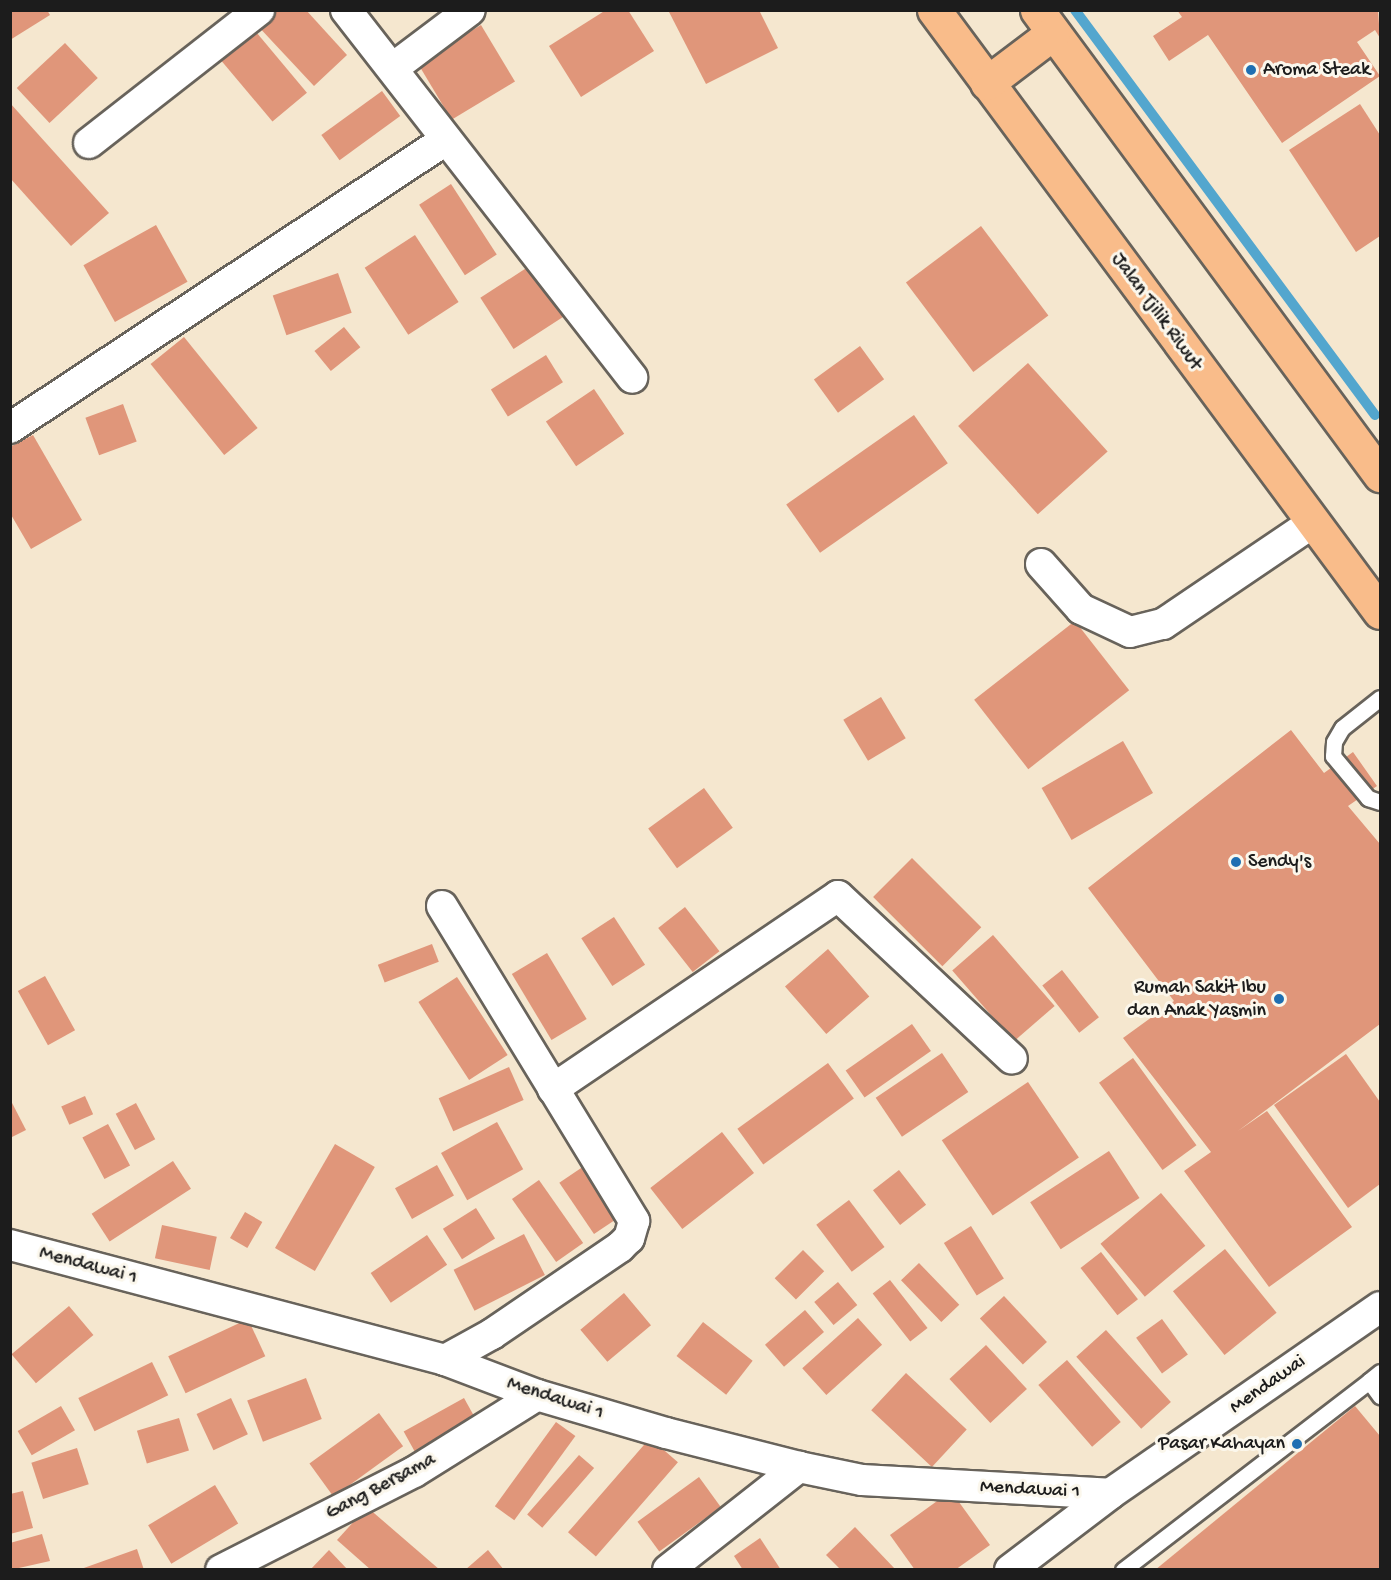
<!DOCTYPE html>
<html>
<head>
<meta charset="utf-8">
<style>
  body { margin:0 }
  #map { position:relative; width:1391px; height:1580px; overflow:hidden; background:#f5e7cf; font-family:"Gochi Hand",sans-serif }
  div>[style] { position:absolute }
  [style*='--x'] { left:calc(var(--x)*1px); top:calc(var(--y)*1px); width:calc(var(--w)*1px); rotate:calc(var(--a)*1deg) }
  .stream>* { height:10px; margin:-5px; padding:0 5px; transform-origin:5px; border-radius:5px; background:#53a6ce }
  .building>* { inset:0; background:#e0967a; transform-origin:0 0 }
  .roads { filter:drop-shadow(2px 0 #68635b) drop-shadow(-2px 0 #68635b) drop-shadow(0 2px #68635b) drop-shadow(0 -2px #68635b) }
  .service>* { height:15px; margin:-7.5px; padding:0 7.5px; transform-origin:7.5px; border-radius:7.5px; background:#fff }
  .minor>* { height:30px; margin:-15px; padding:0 15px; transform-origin:15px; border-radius:15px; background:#fff }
  .trunk>* { height:33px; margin:-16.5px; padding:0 16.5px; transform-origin:16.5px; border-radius:16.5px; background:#f9bc8a }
  .dots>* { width:16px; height:16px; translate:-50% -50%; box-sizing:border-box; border:3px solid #fbf7ec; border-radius:50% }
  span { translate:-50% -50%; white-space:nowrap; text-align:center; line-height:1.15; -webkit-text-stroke:6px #fbf7ec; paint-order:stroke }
  .poi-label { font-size:20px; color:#1c1c1c }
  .left { translate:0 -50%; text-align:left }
  .right { translate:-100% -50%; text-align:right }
  .street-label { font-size:20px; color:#1c1c1c }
  .frame { position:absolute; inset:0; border:12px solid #1c1c1c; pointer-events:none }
</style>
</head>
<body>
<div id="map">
  <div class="stream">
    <div style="--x:1075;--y:10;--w:504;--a:53.47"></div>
  </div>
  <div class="building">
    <div style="clip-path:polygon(10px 10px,47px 10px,50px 15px,10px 40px)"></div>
    <div style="clip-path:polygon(271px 10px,306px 10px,347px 55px,314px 86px,256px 24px)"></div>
    <div style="clip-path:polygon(606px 10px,628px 10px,654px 51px,581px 97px,549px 46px)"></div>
    <div style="clip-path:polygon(668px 10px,759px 10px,778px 48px,706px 84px)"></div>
    <div style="clip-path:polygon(1177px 10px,1378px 10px,1380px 38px,1375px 30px,1357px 42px,1380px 76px,1282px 143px,1208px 35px,1169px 61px,1153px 36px,1182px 17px)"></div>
    <div style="left:481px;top:25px;width:66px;height:74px;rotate:59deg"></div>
    <div style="left:251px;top:26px;width:87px;height:45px;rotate:50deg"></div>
    <div style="left:65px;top:43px;width:48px;height:66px;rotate:47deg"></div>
    <div style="left:382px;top:91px;width:31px;height:75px;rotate:54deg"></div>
    <div style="clip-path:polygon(10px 103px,109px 213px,71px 246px,10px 178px)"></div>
    <div style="clip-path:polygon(1360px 104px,1380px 135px,1380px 236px,1356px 252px,1289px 150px)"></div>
    <div style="left:451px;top:184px;width:84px;height:38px;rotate:57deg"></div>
    <div style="left:156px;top:225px;width:65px;height:83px;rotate:61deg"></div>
    <div style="left:981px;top:226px;width:112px;height:94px;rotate:53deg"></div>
    <div style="left:415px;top:235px;width:80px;height:60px;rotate:57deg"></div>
    <div style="left:534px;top:263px;width:61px;height:64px;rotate:57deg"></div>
    <div style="left:338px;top:273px;width:42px;height:69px;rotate:71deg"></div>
    <div style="left:344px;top:327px;width:26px;height:38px;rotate:51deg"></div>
    <div style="left:184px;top:337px;width:117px;height:43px;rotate:51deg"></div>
    <div style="left:860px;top:346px;width:41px;height:57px;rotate:54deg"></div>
    <div style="left:546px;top:355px;width:32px;height:65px;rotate:58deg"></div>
    <div style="left:1028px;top:363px;width:119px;height:94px;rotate:48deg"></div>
    <div style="left:594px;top:389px;width:54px;height:58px;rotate:56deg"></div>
    <div style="left:123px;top:404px;width:40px;height:40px;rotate:70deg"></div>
    <div style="left:914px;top:415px;width:59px;height:156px;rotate:55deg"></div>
    <div style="clip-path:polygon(33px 435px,82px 520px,31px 549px,10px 513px,10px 447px)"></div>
    <div style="left:1075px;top:621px;width:88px;height:128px;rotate:52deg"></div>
    <div style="left:881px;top:697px;width:48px;height:44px;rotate:59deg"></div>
    <div style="clip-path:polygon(1291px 730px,1324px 773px,1353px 752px,1377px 786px,1348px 806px,1380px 844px,1380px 1024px,1238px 1131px,1267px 1111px,1352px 1227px,1269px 1287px,1184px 1171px,1211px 1152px,1123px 1038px,1174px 1001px,1088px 888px)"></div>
    <div style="left:1123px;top:741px;width:60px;height:94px;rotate:60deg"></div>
    <div style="left:704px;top:788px;width:49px;height:69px;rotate:54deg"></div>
    <div style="left:912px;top:858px;width:98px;height:55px;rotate:45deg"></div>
    <div style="left:685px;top:907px;width:56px;height:34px;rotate:52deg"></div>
    <div style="left:614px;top:917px;width:57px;height:39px;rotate:57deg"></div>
    <div style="left:993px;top:935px;width:94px;height:54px;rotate:49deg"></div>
    <div style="left:432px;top:944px;width:19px;height:58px;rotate:69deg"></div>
    <div style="left:828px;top:949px;width:63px;height:57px;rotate:49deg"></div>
    <div style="left:547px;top:953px;width:77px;height:41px;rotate:59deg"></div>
    <div style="left:1062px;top:970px;width:60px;height:25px;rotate:52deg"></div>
    <div style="left:45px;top:976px;width:62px;height:31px;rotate:61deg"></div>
    <div style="left:457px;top:977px;width:93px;height:46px;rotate:57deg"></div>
    <div style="left:912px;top:1024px;width:33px;height:81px;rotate:55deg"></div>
    <div style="left:942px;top:1053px;width:47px;height:80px;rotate:56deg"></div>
    <div style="clip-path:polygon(1346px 1054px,1380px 1102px,1380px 1184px,1348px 1208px,1274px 1105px)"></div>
    <div style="left:1133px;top:1058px;width:108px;height:42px;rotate:54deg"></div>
    <div style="left:828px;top:1063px;width:44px;height:112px;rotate:54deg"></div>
    <div style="left:509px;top:1067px;width:36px;height:77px;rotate:66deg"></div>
    <div style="left:1028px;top:1082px;width:91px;height:104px;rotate:56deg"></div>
    <div style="left:85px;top:1096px;width:20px;height:26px;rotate:66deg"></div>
    <div style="clip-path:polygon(10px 1099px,26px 1130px,10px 1138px)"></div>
    <div style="left:136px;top:1103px;width:41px;height:23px;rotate:62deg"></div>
    <div style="left:497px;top:1122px;width:54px;height:64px;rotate:61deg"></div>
    <div style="left:108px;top:1124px;width:47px;height:29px;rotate:62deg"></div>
    <div style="left:722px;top:1132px;width:52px;height:91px;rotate:52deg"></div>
    <div style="left:335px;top:1144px;width:46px;height:120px;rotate:30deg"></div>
    <div style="left:1109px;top:1151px;width:56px;height:94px;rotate:57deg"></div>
    <div style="left:173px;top:1161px;width:33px;height:97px;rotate:57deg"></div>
    <div style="left:590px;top:1162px;width:62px;height:37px;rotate:56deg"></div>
    <div style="left:437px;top:1165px;width:35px;height:48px;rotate:61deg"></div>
    <div style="left:899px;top:1170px;width:44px;height:33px;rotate:52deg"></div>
    <div style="left:539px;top:1180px;width:77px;height:33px;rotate:55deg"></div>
    <div style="left:1161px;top:1193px;width:69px;height:79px;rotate:50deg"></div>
    <div style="left:849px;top:1200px;width:59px;height:41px;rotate:53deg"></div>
    <div style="left:476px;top:1208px;width:36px;height:39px;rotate:58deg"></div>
    <div style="left:245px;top:1212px;width:20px;height:30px;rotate:30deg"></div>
    <div style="left:162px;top:1225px;width:56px;height:34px;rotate:12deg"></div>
    <div style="left:971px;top:1226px;width:62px;height:32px;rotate:58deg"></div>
    <div style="left:524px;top:1234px;width:46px;height:79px;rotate:63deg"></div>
    <div style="left:427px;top:1235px;width:36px;height:68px;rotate:56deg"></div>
    <div style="left:1225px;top:1249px;width:82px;height:67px;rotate:51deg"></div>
    <div style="left:803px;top:1250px;width:30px;height:40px;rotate:45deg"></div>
    <div style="left:1101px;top:1252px;width:60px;height:26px;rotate:52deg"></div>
    <div style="left:919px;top:1263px;width:58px;height:25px;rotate:46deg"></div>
    <div style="left:890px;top:1280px;width:61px;height:22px;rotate:52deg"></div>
    <div style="left:838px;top:1282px;width:30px;height:31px;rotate:50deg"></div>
    <div style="left:624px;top:1293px;width:42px;height:57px;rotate:50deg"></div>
    <div style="left:1004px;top:1296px;width:63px;height:33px;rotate:47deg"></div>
    <div style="left:69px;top:1306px;width:38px;height:75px;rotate:50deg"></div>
    <div style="left:805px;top:1310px;width:29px;height:53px;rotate:49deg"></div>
    <div style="left:858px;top:1318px;width:36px;height:75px;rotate:48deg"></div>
    <div style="left:248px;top:1319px;width:41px;height:88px;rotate:65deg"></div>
    <div style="left:1162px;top:1319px;width:44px;height:32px;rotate:54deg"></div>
    <div style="left:703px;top:1322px;width:63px;height:43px;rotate:38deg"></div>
    <div style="left:1106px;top:1330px;width:97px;height:40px;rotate:48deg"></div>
    <div style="left:986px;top:1345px;width:60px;height:50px;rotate:47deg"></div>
    <div style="left:1067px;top:1360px;width:82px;height:38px;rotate:49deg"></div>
    <div style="left:152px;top:1362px;width:37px;height:82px;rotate:64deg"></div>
    <div style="left:906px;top:1373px;width:83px;height:51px;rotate:43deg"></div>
    <div style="left:306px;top:1378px;width:44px;height:63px;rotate:69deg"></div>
    <div style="left:231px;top:1398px;width:40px;height:38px;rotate:65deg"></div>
    <div style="left:464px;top:1398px;width:26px;height:69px;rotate:61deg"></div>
    <div style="left:61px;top:1406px;width:28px;height:50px;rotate:60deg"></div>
    <div style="clip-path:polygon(1355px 1406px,1380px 1436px,1380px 1570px,1155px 1570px)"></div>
    <div style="left:379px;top:1413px;width:41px;height:86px;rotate:54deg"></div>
    <div style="left:179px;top:1418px;width:34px;height:44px;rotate:73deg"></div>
    <div style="left:556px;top:1422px;width:24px;height:104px;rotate:36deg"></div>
    <div style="left:650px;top:1438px;width:37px;height:125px;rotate:41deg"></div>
    <div style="left:77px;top:1448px;width:38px;height:48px;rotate:72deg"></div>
    <div style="left:579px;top:1455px;width:20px;height:79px;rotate:41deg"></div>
    <div style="left:699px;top:1477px;width:37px;height:76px;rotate:54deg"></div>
    <div style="left:215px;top:1485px;width:45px;height:78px;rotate:59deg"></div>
    <div style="clip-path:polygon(23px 1491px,33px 1528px,10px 1534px,10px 1494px)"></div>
    <div style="clip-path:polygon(951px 1491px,990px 1545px,955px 1570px,915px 1570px,890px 1535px)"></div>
    <div style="clip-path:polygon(367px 1507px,440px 1570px,371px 1570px,337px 1540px)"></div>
    <div style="clip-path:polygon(855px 1527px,896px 1570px,841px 1570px,826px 1555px)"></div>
    <div style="clip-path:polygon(42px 1534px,50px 1561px,10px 1570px,10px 1543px)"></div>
    <div style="clip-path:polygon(760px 1538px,781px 1570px,743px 1570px,734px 1556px)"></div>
    <div style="clip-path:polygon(137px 1549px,144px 1570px,81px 1570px,81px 1569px)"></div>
    <div style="clip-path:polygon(329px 1550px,348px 1570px,310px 1570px)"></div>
    <div style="clip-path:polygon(488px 1550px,504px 1570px,465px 1570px)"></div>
  </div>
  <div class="roads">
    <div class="service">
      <div style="--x:1380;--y:698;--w:48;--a:141.7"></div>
      <div style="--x:1342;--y:728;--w:16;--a:120"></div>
      <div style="--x:1334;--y:742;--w:14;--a:94"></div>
      <div style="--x:1333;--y:756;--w:55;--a:50.2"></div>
      <div style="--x:1368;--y:798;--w:13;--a:18"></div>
      <div style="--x:1380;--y:1372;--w:14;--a:141"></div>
      <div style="--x:1369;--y:1381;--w:19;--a:54"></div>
      <div style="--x:1123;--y:1570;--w:310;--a:-37.5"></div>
    </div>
    <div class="minor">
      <div style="--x:346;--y:10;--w:466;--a:52.1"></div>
      <div style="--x:393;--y:68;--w:96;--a:-37"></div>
      <div style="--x:89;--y:143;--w:216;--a:-38"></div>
      <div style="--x:10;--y:428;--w:520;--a:-33.48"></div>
      <div style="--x:1041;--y:564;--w:60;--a:48.4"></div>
      <div style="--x:1081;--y:609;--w:54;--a:25.1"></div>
      <div style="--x:1130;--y:632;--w:34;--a:-14"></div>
      <div style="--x:1163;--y:624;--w:180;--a:-34.1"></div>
      <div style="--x:442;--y:906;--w:369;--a:58.6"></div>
      <div style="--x:634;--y:1221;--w:18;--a:106"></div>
      <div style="--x:629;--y:1238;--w:13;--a:135"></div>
      <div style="--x:620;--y:1247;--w:155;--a:145.8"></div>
      <div style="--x:492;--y:1334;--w:54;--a:151"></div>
      <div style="--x:553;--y:1089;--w:344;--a:-34.1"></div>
      <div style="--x:838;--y:896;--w:238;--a:43.1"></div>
      <div style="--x:10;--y:1245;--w:450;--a:14.8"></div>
      <div style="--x:445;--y:1360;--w:98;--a:20.8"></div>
      <div style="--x:537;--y:1395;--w:134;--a:16.4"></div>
      <div style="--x:666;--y:1433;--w:137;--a:14.3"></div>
      <div style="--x:799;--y:1467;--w:64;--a:11.7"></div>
      <div style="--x:862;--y:1480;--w:248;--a:3.2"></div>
      <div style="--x:221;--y:1570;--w:216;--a:-26.9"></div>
      <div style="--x:414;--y:1472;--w:145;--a:-32"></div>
      <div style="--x:668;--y:1570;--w:167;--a:-38.2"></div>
      <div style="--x:1010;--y:1570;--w:126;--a:-37.2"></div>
      <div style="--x:1110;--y:1494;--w:328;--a:-34.7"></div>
    </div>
    <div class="trunk">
      <div style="--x:934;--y:10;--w:749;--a:53.47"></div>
      <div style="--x:1037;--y:10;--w:578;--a:53.59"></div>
      <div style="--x:987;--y:83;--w:83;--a:-37.1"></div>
    </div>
  </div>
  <div class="dots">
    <div style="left:1251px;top:70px;background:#1f6fb2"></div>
    <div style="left:1236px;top:862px;background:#1f6fb2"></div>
    <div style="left:1279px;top:999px;background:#1f6fb2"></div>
    <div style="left:1297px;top:1444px;background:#1f6fb2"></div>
  </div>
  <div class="poi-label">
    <span class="left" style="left:1263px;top:70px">Aroma Steak</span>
    <span class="left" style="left:1248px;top:862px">Sendy's</span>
    <span class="right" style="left:1266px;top:1000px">Rumah Sakit Ibu<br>dan Anak Yasmin</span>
    <span class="right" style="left:1285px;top:1444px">Pasar Kahayan</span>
  </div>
  <div class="street-label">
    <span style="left:1156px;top:312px;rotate:54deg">Jalan Tjilik Riwut</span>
    <span style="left:88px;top:1266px;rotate:15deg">Mendawai 1</span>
    <span style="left:1268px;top:1385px;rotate:-35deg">Mendawai</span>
    <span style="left:555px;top:1399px;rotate:18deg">Mendawai 1</span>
    <span style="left:381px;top:1487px;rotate:-28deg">Gang Bersama</span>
    <span style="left:1030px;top:1490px;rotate:3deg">Mendawai 1</span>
  </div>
  <div class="frame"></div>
</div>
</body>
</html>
